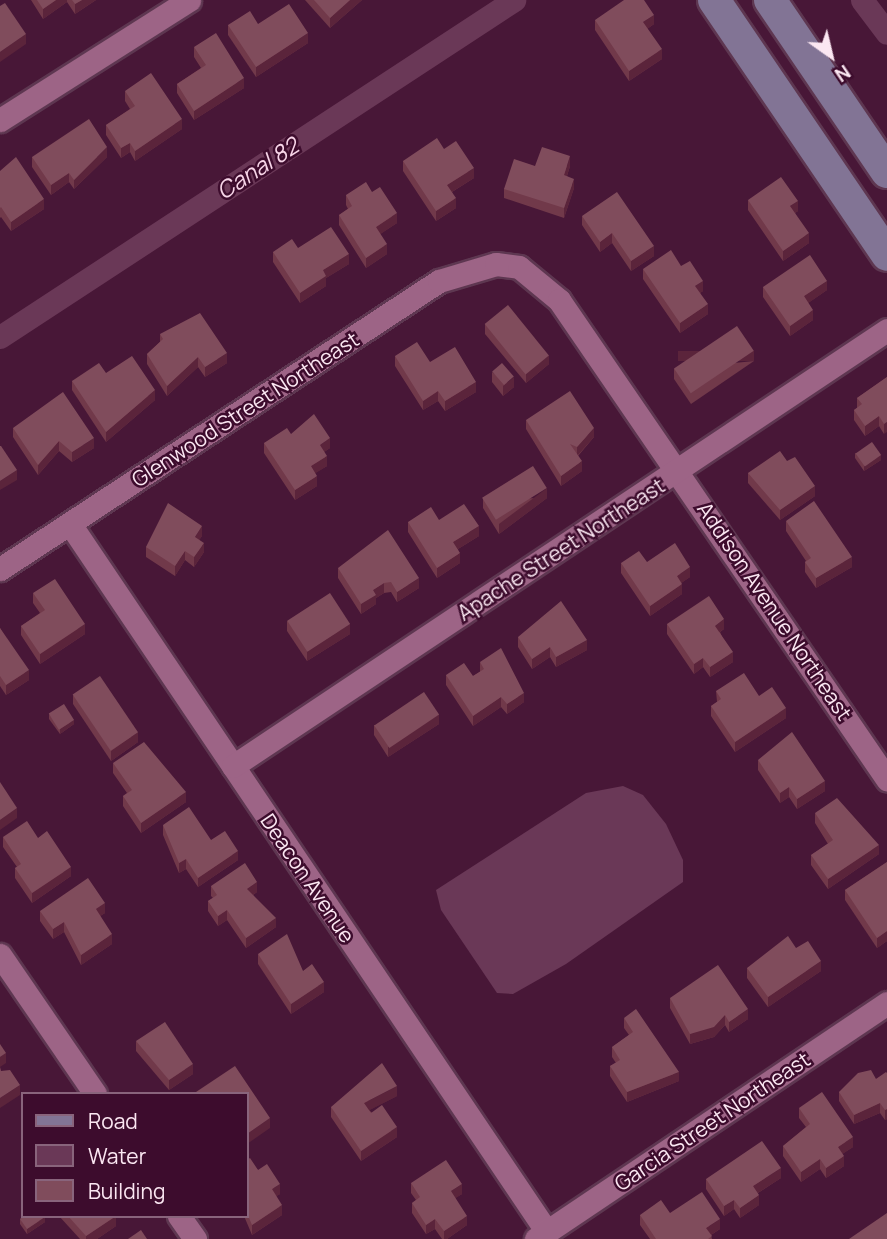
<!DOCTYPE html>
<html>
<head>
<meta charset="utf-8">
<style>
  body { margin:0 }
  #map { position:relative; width:887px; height:1239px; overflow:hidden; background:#481737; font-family:Manrope,sans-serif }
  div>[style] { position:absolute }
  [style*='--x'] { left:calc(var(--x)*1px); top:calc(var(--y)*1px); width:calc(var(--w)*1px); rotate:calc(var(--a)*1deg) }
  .water>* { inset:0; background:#6a3857 }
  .canal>* { height:23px; margin:-11.5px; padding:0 11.5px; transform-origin:11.5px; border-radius:11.5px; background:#6a3857 }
  .roads { filter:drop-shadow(2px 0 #5e3751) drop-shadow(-2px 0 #5e3751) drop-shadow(0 2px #5e3751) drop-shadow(0 -2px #5e3751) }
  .street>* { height:23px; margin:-11.5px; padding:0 11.5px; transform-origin:11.5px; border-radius:11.5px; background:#9d6486 }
  .secondary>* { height:32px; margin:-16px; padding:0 16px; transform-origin:16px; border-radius:16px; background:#827495 }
  .wall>* { inset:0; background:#71394a }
  .shaded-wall>* { inset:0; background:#5b243b; transform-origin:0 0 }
  .building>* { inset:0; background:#804c5c; transform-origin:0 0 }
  span { translate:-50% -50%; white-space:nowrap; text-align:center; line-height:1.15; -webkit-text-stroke:5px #3d0c2d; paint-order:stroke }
  .street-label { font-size:21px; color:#fbe7f2 }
  .water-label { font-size:23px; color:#f7d5e8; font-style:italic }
  .legend { position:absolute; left:21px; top:1092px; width:228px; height:126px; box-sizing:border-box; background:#3d0c2d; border:2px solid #89647c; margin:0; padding:9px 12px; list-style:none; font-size:21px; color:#fbe7f2 }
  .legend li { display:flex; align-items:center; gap:14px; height:35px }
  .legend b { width:35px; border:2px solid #89647c }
  .north { position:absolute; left:796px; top:21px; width:70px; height:70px; -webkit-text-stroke:5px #3d0c2d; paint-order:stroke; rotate:146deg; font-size:19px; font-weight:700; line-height:28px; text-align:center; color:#fbe7f2 }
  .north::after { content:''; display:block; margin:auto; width:24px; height:32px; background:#fbe7f2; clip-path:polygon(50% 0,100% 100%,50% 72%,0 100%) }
</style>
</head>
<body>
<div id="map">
  <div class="water">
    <div style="clip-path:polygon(623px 786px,643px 795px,666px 824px,683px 860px,683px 882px,566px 964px,513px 994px,497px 993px,441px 910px,436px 890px,586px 793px)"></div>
  </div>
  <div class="canal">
    <div style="--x:862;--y:0;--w:41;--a:52.9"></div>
    <div style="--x:0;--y:337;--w:615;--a:-33.25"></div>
  </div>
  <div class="roads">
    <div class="street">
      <div style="--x:0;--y:120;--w:224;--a:-32.4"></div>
      <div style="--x:70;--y:524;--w:854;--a:56.03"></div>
      <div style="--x:0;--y:569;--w:525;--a:-33.27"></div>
      <div style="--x:439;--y:281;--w:59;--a:-16.6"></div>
      <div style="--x:496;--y:264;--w:23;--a:7"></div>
      <div style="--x:519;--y:267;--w:52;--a:39.5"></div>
      <div style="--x:559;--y:300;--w:581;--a:55.6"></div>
      <div style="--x:233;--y:766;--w:786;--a:-33.69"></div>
      <div style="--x:0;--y:955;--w:168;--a:55.6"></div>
      <div style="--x:179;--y:1216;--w:28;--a:55"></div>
      <div style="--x:536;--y:1239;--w:423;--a:-33.9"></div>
    </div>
    <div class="secondary">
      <div style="--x:714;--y:0;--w:308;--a:55.8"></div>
      <div style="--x:770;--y:0;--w:208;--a:55.8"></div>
    </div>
  </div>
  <div class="wall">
    <div style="clip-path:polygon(31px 0,96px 0,75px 14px,67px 2px,43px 19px)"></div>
    <div style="clip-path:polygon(305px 0,362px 0,330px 28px)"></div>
    <div style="clip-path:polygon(595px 20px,654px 24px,647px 29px,662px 59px,629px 81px,595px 30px)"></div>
    <div style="clip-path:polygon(258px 24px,308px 43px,256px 77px,228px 35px,228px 25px)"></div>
    <div style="clip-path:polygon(194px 47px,244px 88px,194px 120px,177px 93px,177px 84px,201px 68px,194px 57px)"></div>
    <div style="clip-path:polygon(125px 91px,182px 129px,135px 161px,130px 152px,121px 158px,106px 135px,106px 125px,130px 109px,125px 101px)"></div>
    <div style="clip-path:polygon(444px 149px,474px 178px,452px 192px,456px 208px,436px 221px,403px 171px,403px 161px)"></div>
    <div style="clip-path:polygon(32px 157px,107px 157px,74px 189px,69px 182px,51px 195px,32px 167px)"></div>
    <div style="clip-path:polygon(535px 166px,570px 166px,567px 176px,574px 188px,564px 218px,504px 198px,504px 189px)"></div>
    <div style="clip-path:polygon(0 171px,44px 209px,11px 231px,1px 217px,0 218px)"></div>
    <div style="clip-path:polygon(372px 192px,397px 223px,380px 234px,387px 254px,366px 268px,339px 225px,339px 215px,348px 209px,346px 205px,346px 195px)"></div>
    <div style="clip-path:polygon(748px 200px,798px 211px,795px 213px,809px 243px,783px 261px,748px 210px)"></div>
    <div style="clip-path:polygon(582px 216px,654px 256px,631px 271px,612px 243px,600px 252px,582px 225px)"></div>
    <div style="clip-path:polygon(298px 248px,349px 264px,326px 278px,326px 286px,300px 303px,273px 262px,273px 252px)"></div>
    <div style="clip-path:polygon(643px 269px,703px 291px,700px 293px,708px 314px,680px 333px,643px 279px)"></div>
    <div style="clip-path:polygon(763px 287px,827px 290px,808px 303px,813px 320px,790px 336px,763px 297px)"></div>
    <div style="clip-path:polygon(485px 324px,549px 364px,526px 383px,485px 334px)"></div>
    <div style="clip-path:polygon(160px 334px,227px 363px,205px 377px,198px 367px,167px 396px,147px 364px,147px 354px,160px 342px)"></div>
    <div style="clip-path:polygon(395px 356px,430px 362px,476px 392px,445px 411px,438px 401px,423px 410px,395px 366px)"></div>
    <div style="clip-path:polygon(754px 361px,691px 404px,674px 379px,674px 369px)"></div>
    <div style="clip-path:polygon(492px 372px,514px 387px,503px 396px,492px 382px)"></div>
    <div style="clip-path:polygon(106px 373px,155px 400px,106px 442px,72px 390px,72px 381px)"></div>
    <div style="clip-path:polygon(887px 377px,884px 434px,879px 426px,865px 436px,854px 420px,854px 410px,857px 408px,857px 398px)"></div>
    <div style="clip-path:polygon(526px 420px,594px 437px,578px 456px,582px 471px,561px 486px,526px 429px)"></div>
    <div style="clip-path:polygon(13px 428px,94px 448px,72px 462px,59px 451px,38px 475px,13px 437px)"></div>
    <div style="clip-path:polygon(291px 434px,330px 448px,324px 452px,327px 466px,315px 473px,317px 486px,295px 500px,264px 453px,264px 443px)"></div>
    <div style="clip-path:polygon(855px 453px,881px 460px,864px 471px,855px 458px)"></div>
    <div style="clip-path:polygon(787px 461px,815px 496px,780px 520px,748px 483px,748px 473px)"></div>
    <div style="clip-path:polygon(547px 498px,499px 534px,483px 508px,483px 499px)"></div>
    <div style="clip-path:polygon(439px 520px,479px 536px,458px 549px,460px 563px,437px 578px,408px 532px,408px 522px)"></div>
    <div style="clip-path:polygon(786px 521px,852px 567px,816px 588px,805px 572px,805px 562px,806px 561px,786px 531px)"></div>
    <div style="clip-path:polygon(202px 536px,199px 540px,204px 552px,194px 567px,185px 560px,175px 576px,146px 557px,146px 547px)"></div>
    <div style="clip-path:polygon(647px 562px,690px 577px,681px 583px,682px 594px,650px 616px,621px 573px,621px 563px)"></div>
    <div style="clip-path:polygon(338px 568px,419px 588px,397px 602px,391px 592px,384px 593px,376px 598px,376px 604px,361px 614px,338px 578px)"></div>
    <div style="clip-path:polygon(33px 593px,85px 634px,40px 664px,21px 635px,21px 626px,40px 613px,33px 603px)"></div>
    <div style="clip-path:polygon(287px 621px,350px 634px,307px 661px,287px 631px)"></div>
    <div style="clip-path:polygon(667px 624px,724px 629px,720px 632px,733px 662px,710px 677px,703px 667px,694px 674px,667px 634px)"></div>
    <div style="clip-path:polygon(0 628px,29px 680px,6px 695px,0 686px)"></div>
    <div style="clip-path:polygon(518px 637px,587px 650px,556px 667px,550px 657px,532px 669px,518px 647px)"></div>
    <div style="clip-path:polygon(480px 662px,524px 702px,507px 714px,501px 707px,473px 726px,446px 685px,446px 675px,473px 676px,480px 672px)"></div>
    <div style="clip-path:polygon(716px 691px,759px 696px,786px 718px,735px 752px,711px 716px,711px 706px,717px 702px)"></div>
    <div style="clip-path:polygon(73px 695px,138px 742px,111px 761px,73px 704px)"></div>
    <div style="clip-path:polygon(49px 714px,74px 724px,60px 734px,49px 719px)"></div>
    <div style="clip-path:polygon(439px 724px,388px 757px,374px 735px,374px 725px)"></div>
    <div style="clip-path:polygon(758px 760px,825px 791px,797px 809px,789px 797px,780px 803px,758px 770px)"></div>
    <div style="clip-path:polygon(113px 763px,186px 802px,141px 833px,123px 806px,123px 796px,127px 793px,113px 773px)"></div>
    <div style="clip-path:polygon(815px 813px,879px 854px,828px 889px,811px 865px,811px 855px,828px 844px,815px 823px)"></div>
    <div style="clip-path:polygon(163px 825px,211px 840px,238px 860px,198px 887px,186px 869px,179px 873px,163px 835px)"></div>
    <div style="clip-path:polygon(3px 837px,71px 876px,32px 903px,15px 878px,15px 868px,17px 867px,3px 847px)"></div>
    <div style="clip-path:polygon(887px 862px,887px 941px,877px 948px,845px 900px,845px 890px)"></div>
    <div style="clip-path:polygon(211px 886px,257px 892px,253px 895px,276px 927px,246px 948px,227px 920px,218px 926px,208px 911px,208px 901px,213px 898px,211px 896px)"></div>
    <div style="clip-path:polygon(40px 911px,105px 913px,100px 916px,112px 944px,81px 965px,64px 932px,53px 939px,40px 921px)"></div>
    <div style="clip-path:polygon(258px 954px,303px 971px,324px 992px,291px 1014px,258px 964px)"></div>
    <div style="clip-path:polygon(747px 968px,821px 971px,768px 1007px,747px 978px)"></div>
    <div style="clip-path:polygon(670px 998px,748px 1019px,729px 1032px,725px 1025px,714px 1037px,690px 1044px,670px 1008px)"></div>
    <div style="clip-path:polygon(624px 1018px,679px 1081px,627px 1102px,610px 1076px,610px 1066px,616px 1063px,612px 1057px,612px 1047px,629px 1035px,624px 1028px)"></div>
    <div style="clip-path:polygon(136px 1041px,193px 1074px,169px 1090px,136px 1051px)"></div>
    <div style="clip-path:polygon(887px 1073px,887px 1119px,885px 1120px,880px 1113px,854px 1124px,839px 1101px,839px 1092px,876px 1079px)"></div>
    <div style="clip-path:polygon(397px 1096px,369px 1110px,397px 1137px,361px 1161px,331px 1117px,331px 1107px)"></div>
    <div style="clip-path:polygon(799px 1108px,853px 1147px,842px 1154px,844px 1166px,826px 1178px,820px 1169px,801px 1182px,783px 1156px,783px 1146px,806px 1127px,799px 1118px)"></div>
    <div style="clip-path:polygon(247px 1160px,258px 1170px,280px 1194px,276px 1196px,282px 1215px,252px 1235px,244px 1216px,247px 1216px)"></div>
    <div style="clip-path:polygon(781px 1178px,758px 1193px,759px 1205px,740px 1218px,734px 1209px,724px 1216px,706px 1189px,706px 1179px)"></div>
    <div style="clip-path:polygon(411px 1183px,462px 1194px,455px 1198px,467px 1225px,447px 1239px,442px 1239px,435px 1229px,426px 1234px,412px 1213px,412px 1203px,416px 1200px,411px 1193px)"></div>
    <div style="clip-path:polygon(670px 1213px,720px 1229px,711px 1235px,712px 1239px,650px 1239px,640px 1225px,640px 1215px)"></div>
    <div style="clip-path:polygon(59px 1216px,116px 1216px,116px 1226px,97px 1239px,80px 1239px)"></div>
    <div style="clip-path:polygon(20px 1219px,45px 1222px,27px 1234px,20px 1224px)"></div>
  </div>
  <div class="shaded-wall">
    <div style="clip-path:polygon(56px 0,67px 0,67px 2px,43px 19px,43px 9px)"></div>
    <div style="clip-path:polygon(82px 0,96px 0,75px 14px,75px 4px)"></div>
    <div style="clip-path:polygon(350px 0,362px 0,330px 28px,330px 18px)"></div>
    <div style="clip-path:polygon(654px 15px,654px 24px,643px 32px,643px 22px)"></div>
    <div style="clip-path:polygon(308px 33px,308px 43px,256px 77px,256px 67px)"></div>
    <div style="clip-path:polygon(26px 34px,26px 44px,0 62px,0 52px)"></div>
    <div style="clip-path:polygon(662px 49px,662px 59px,629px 81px,629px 71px)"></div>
    <div style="clip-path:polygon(244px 78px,244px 88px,194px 120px,194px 111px)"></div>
    <div style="clip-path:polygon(182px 119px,182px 129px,135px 161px,135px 151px)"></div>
    <div style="clip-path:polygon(130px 143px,130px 152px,121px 158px,121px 148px)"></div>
    <div style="clip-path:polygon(107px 147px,107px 157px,74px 189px,74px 180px)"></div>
    <div style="clip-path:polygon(570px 156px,570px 166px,564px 185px,564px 175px)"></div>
    <div style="clip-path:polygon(474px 168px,474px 178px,447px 195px,447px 185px)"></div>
    <div style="clip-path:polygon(69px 173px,69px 182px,51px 195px,51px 185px)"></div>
    <div style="clip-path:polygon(574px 179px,574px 188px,564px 218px,564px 208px)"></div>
    <div style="clip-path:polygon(456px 198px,456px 208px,436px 221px,436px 211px)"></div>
    <div style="clip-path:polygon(44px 199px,44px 209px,11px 231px,11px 222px)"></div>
    <div style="clip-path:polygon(798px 201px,798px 211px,790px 216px,790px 206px)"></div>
    <div style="clip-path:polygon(397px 213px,397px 223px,376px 237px,376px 227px)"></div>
    <div style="clip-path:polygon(612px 233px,612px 243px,600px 252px,600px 242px)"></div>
    <div style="clip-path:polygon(809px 233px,809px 243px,783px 261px,783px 251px)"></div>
    <div style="clip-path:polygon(387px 244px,387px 254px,366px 268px,366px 258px)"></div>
    <div style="clip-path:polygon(654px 246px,654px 256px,631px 271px,631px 261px)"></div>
    <div style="clip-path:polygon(349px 254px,349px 264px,326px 278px,326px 286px,300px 303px,300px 293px,323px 270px)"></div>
    <div style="clip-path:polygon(703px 281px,703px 291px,695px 296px,695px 286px)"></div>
    <div style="clip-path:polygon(827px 281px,827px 290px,804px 306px,804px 296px)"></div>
    <div style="clip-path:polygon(708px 304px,708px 314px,680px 333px,680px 323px)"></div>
    <div style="clip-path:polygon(813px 310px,813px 320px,790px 336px,790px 326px)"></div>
    <div style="left:754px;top:351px;width:10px;height:76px;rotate:90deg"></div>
    <div style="clip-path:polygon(227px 353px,227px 363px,205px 377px,205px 367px)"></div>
    <div style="clip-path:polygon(549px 355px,549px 364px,526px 383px,526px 373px)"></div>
    <div style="clip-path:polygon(198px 357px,198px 367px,167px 396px,167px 386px)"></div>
    <div style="clip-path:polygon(514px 377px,514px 387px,503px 396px,503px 386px)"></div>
    <div style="clip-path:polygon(476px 382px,476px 392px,445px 411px,445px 401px)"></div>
    <div style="clip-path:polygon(155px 390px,155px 400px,106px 442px,106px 432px)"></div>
    <div style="clip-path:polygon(438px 391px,438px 401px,423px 410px,423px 401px)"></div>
    <div style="clip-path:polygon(879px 416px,879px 426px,865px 436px,865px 426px)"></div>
    <div style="clip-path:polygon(887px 422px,887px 432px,884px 434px,884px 424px)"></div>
    <div style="clip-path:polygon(594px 428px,594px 437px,577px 456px,577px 447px)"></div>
    <div style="clip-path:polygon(94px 438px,94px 448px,72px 462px,72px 452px)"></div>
    <div style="clip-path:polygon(330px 438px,330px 448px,320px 455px,320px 445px)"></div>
    <div style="clip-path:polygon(59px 441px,59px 451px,38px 475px,38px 465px)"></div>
    <div style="clip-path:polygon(881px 455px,881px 460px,864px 471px,864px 466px)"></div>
    <div style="clip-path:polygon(327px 456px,327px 466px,311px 476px,311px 466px)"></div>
    <div style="clip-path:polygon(582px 461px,582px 471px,561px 486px,561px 476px)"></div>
    <div style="clip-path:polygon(17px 470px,17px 480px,0 490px,0 481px)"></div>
    <div style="clip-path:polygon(317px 476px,317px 486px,295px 500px,295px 490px)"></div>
    <div style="clip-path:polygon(815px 486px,815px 496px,780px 520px,780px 510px)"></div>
    <div style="clip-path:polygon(547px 488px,547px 498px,499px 534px,499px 524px)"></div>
    <div style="clip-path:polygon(202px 526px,202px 536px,195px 546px,195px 537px)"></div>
    <div style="clip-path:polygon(479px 526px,479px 536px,453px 552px,453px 542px)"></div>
    <div style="clip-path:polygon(204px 543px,204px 552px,194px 567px,194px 557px)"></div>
    <div style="clip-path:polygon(185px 551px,185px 560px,175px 576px,175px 566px)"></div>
    <div style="clip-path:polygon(460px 553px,460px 563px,437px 578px,437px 568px)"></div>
    <div style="clip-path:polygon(852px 557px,852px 567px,816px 588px,816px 578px)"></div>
    <div style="clip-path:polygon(690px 567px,690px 577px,677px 586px,677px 576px)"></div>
    <div style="clip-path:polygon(419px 578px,419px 588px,397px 602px,397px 592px)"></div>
    <div style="clip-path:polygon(384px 583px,384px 593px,376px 598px,376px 604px,361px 614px,361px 604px,373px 590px)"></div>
    <div style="clip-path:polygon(682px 584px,682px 594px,650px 616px,650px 606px)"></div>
    <div style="clip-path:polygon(724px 619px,724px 629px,715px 635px,715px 626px)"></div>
    <div style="clip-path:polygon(85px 624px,85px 634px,40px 664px,40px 654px)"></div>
    <div style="clip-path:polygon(350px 624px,350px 634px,307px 661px,307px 651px)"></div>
    <div style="clip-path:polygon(587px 640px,587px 650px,556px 667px,556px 657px)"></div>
    <div style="clip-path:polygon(550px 647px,550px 657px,532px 669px,532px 659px)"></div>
    <div style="clip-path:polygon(733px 652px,733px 662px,710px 677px,710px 667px)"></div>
    <div style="clip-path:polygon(703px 658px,703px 667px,694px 674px,694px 664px)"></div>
    <div style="clip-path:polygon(29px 670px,29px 680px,6px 695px,6px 685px)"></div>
    <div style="clip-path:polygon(524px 693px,524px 702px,507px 714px,507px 704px)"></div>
    <div style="clip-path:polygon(501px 697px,501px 707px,473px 726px,473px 716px)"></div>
    <div style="clip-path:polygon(786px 708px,786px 718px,735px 752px,735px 742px)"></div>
    <div style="clip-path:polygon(439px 714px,439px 724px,388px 757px,388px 747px)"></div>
    <div style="clip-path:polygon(74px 720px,74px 724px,60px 734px,60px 729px)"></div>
    <div style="clip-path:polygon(138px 732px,138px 742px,111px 761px,111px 751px)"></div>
    <div style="clip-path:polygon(825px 781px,825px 791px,797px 809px,797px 799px)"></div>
    <div style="clip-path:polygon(789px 787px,789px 797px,780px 803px,780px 793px)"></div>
    <div style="clip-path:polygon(186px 792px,186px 802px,141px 833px,141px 823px)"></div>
    <div style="clip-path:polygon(17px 808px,17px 818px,0 830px,0 820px)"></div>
    <div style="clip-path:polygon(879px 845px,879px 854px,828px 889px,828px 879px)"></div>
    <div style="clip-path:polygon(238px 851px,238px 860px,198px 887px,198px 878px)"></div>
    <div style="clip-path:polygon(186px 859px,186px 869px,179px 873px,179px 863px)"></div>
    <div style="clip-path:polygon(71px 867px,71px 876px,32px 903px,32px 893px)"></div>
    <div style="clip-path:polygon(257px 882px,257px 892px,247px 899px,247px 889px)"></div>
    <div style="clip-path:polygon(105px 903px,105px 913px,96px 919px,96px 909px)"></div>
    <div style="clip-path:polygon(227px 910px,227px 920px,218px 926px,218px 916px)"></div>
    <div style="clip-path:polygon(276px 918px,276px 927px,246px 948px,246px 938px)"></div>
    <div style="clip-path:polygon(64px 922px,64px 932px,53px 939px,53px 929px)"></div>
    <div style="clip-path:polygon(887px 931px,887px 941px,877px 948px,877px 938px)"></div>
    <div style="clip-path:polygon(112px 934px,112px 944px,81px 965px,81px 955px)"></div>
    <div style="clip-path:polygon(821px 961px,821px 971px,768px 1007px,768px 997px)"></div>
    <div style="clip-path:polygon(324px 982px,324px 992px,291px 1014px,291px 1004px)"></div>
    <div style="clip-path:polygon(748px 1009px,748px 1019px,729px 1032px,729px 1022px)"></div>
    <div style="clip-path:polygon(725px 1015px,725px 1025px,714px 1037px,690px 1044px,690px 1034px)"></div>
    <div style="clip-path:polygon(6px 1053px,6px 1063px,0 1067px,0 1057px)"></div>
    <div style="clip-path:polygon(193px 1064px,193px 1074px,169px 1090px,169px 1080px)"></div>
    <div style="clip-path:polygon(679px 1072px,679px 1081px,627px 1102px,627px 1092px)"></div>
    <div style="clip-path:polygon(20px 1085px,20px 1095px,0 1108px,0 1098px)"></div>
    <div style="clip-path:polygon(397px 1086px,397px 1096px,364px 1113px,364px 1103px)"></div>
    <div style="clip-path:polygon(880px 1103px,880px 1113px,854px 1124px,854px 1115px)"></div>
    <div style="clip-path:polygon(887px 1109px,887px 1119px,885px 1120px,885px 1110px)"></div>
    <div style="clip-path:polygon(270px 1118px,270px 1128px,247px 1144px,247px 1134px)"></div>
    <div style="clip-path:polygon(397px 1127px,397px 1137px,361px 1161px,361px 1151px)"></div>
    <div style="clip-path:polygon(853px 1137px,853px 1147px,838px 1157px,838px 1147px)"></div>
    <div style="clip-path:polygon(844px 1156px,844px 1166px,826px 1178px,826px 1168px)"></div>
    <div style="clip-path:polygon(820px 1159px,820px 1169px,801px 1182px,801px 1172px)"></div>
    <div style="clip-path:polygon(781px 1168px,781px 1178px,753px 1196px,753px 1186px)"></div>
    <div style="clip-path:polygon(280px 1184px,280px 1194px,272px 1199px,272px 1189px)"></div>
    <div style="clip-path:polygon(462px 1184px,462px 1194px,451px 1201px,451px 1191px)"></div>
    <div style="clip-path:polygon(759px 1195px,759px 1205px,740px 1218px,740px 1208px)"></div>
    <div style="clip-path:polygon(734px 1200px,734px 1209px,724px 1216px,724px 1206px)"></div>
    <div style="clip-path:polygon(282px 1205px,282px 1215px,252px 1235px,252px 1225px)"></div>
    <div style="clip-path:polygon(116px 1216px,116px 1226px,97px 1239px,86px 1239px,86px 1236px)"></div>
    <div style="clip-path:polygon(467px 1216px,467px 1225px,447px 1239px,444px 1239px,444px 1231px)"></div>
    <div style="clip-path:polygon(45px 1217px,45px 1222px,27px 1234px,27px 1229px)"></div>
    <div style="clip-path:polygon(435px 1219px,435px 1229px,426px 1234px,426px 1225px)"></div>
    <div style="clip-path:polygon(720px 1219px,720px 1229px,706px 1238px,706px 1228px)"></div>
  </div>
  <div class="building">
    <div style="clip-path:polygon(37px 0,56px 0,43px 9px)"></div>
    <div style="clip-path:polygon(72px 0,82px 0,75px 4px)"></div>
    <div style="clip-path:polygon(314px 0,350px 0,330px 18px)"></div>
    <div style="clip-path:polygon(624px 0,644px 0,654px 15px,643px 22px,662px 49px,629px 71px,595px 20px)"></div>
    <div style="clip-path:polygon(5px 3px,26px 34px,0 52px,0 6px)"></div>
    <div style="clip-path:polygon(289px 4px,308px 33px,256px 67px,228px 25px,250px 11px,258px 24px)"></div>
    <div style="clip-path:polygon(216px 33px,244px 78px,194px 111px,177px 84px,206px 65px,194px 47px)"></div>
    <div style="clip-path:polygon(151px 73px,182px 119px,135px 151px,130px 143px,121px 148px,106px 125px,135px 106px,125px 91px)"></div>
    <div style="clip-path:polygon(89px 119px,107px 147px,74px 180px,69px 173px,51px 185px,32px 157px)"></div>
    <div style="clip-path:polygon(437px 138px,444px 149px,456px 141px,474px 168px,447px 185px,456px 198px,436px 211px,403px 161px)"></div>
    <div style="clip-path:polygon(542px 147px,570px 156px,564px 175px,574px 179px,564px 208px,504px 189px,514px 159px,535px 166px)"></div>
    <div style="clip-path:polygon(16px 157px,44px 199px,11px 222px,1px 207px,0 208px,0 171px)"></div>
    <div style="clip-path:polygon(781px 177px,798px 201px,790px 206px,809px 233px,783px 251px,748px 200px)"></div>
    <div style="clip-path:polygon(366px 182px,372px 192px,380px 187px,397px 213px,376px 227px,387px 244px,366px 258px,339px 215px,352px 206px,346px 195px)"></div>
    <div style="clip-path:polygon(617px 192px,654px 246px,631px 261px,612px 233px,600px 242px,582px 216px)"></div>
    <div style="clip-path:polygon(331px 227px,349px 254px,323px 270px,326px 276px,300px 293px,273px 252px,292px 239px,298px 248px)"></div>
    <div style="clip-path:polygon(671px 250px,681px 266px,690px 261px,703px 281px,695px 286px,708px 304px,680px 323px,643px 269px)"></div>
    <div style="clip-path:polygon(810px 255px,827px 281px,804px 296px,813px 310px,790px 326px,763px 287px)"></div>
    <div style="left:508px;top:305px;width:65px;height:30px;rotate:51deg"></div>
    <div style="clip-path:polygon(200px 313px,227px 353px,205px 367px,198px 357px,167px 386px,147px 354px,163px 339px,160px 334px)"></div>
    <div style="left:737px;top:326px;width:30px;height:76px;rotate:56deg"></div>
    <div style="clip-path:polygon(417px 342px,430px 362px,455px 347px,476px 382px,445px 401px,438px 391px,423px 401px,395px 356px)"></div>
    <div style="clip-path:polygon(132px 356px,155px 390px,106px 432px,72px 381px,99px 363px,106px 373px)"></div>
    <div style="left:502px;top:363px;width:18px;height:13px;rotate:49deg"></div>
    <div style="clip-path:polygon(887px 377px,887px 422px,884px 424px,879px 416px,865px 426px,854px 410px,862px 404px,857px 398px)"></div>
    <div style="clip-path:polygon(570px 391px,594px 428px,577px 447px,570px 444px,582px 461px,561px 476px,526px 420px)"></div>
    <div style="clip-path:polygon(63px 392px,94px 438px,72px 452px,59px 441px,38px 465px,13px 428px)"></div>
    <div style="clip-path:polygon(314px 414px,330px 438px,320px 445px,327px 456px,311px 466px,317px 476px,295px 490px,264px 443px,287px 428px,291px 434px)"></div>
    <div style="left:872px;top:442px;width:16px;height:20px;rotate:55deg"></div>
    <div style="clip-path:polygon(0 446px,1px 446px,17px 470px,0 481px)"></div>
    <div style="clip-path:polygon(780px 451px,787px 461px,795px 457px,815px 486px,780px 510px,748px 473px)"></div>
    <div style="left:533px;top:466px;width:26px;height:60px;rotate:58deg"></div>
    <div style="clip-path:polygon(814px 501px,852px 557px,816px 578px,805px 562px,811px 558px,786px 521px)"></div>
    <div style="clip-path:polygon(168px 503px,202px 526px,195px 537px,204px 543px,194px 557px,185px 551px,175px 566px,146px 547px)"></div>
    <div style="clip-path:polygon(464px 504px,479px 526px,453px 542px,460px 553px,437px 568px,408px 522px,431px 507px,439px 520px)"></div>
    <div style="clip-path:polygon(388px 530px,419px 578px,397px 592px,391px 582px,384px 583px,373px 590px,376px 595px,361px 604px,338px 568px)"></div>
    <div style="clip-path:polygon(675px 543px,690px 567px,677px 576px,682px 584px,650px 606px,621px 563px,639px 551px,647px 562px)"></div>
    <div style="clip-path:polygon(55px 579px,85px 624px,40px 654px,21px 626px,45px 610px,33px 593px)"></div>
    <div style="left:330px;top:593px;width:37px;height:51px;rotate:57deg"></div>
    <div style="clip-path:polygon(709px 596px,724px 619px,715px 626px,733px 652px,710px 667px,703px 658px,694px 664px,667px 624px)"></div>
    <div style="clip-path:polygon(561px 601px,587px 640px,556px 657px,550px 647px,532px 659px,518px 637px)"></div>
    <div style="clip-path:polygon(0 628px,29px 670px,6px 685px,0 676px)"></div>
    <div style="clip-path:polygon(501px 648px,524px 693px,507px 704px,501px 697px,473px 716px,446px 675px,464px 663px,473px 676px,484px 669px,480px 662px)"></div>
    <div style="clip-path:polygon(744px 673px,759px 696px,772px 687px,786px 708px,735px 742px,711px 706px,721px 699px,716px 691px)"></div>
    <div style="left:100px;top:676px;width:68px;height:33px;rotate:56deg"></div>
    <div style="left:424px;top:692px;width:27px;height:60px;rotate:56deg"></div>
    <div style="left:64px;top:704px;width:19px;height:18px;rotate:58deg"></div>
    <div style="clip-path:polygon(792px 732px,825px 781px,797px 799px,789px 787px,780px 793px,758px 760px)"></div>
    <div style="clip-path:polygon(144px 742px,186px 792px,141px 823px,123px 796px,132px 790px,113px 763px)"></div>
    <div style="clip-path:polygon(0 782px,17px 808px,0 820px)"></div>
    <div style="clip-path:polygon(837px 798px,879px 845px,828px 879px,811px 855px,833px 840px,815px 813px)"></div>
    <div style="clip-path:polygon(189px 807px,211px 840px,225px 831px,238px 851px,198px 878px,186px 859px,179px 863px,163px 825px)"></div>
    <div style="clip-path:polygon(27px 821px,38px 838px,47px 831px,71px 867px,32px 893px,15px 868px,21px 864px,3px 837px)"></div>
    <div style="clip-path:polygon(887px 862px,887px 931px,877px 938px,845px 890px)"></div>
    <div style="clip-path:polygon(245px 863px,257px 882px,247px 889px,276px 918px,246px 938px,227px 910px,218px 916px,208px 901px,217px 895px,211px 886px)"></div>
    <div style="clip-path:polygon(88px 878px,105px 903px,96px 909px,112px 934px,81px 955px,64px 922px,53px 929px,40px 911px)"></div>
    <div style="clip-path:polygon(287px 934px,303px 971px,312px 964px,324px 982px,291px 1004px,258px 954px)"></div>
    <div style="clip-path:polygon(788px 936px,796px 948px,808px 941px,821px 961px,768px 997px,747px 968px)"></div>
    <div style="clip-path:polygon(718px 965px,748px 1009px,729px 1022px,725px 1015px,714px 1027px,690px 1034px,670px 998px)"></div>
    <div style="clip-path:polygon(636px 1009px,679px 1072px,627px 1092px,610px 1066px,620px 1060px,612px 1047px,633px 1032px,624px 1018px)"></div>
    <div style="clip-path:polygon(165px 1022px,193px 1064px,169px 1080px,136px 1041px)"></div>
    <div style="clip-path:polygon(0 1044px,6px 1053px,0 1057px)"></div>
    <div style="clip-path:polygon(382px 1063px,397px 1086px,364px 1103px,371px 1113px,382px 1105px,397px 1127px,361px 1151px,331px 1107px)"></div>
    <div style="clip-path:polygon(235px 1066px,270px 1118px,247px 1134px,247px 1094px,197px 1094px,196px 1092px)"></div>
    <div style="clip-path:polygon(0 1067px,1px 1071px,10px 1070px,20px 1085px,0 1098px)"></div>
    <div style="clip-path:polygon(871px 1070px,876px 1079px,886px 1072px,887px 1073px,887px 1109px,885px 1110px,880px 1103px,854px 1115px,839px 1092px,858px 1073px)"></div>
    <div style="clip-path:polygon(822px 1092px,853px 1137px,838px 1147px,844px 1156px,826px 1168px,820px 1159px,801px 1172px,783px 1146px,810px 1124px,799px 1108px)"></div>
    <div style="clip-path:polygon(762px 1141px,781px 1168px,753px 1186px,759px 1195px,740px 1208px,734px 1200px,724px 1206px,706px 1179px)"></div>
    <div style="clip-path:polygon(250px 1158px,258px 1170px,267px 1164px,280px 1184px,272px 1189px,282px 1205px,252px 1225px,247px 1213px,247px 1160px)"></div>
    <div style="clip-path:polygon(446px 1160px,462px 1184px,451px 1191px,467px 1216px,444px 1231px,435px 1219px,426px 1225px,412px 1203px,420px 1197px,411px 1183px)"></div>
    <div style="clip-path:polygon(702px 1192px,720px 1219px,706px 1228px,712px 1236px,708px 1239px,656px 1239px,640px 1215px,661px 1200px,670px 1213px)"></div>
    <div style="clip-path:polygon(887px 1213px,887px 1239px,849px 1239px)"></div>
    <div style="clip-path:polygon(23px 1216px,45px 1216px,45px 1217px,27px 1229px,20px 1219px)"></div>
    <div style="clip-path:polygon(68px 1216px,116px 1216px,86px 1236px)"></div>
    <div style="clip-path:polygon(141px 1230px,147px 1239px,128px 1239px)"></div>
  </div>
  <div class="street-label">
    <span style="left:245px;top:409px;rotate:-33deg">Glenwood Street Northeast</span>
    <span style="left:561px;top:549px;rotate:-33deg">Apache Street Northeast</span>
    <span style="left:775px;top:611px;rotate:56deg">Addison Avenue Northeast</span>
    <span style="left:308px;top:878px;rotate:56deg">Deacon Avenue</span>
    <span style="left:712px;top:1121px;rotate:-34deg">Garcia Street Northeast</span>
  </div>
  <div class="water-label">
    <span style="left:257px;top:168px;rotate:-33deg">Canal 82</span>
  </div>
  <ul class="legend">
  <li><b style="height:9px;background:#827495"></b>Road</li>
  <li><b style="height:19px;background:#6a3857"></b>Water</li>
  <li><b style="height:19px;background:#804c5c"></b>Building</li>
  </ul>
  <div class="north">N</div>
</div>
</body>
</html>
